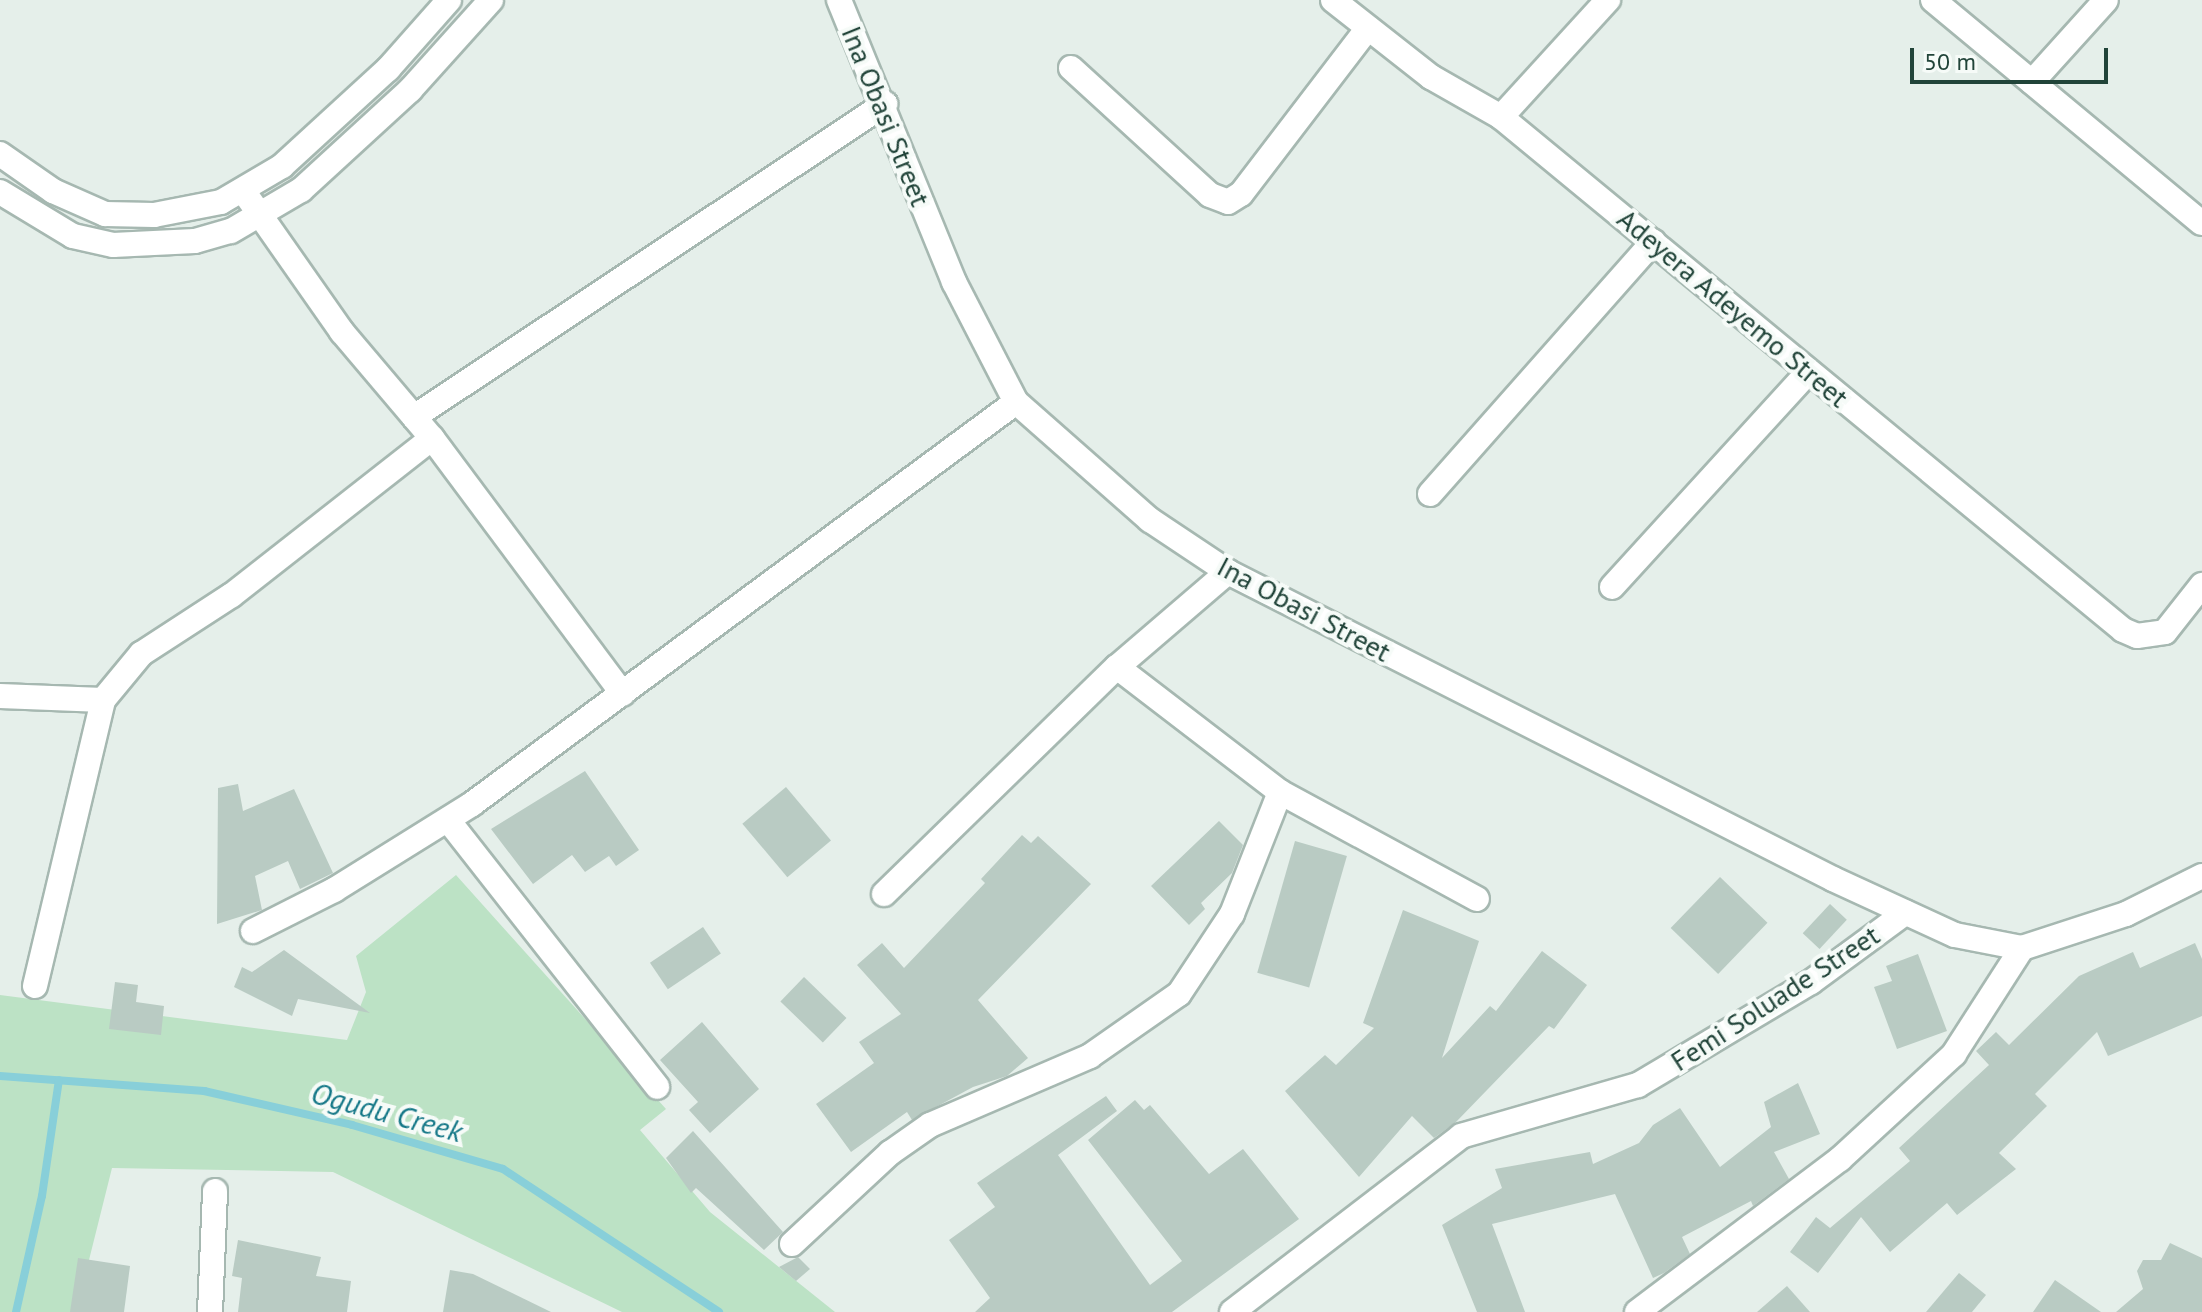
<!DOCTYPE html>
<html>
<head>
<meta charset="utf-8">
<style>
  body { margin:0 }
  #map { position:relative; width:2202px; height:1312px; overflow:hidden; background:#e5efea; font-family:"PT Sans",sans-serif }
  div>[style] { position:absolute }
  [style*='--x'] { left:calc(var(--x)*1px); top:calc(var(--y)*1px); width:calc(var(--w)*1px); rotate:calc(var(--a)*1deg) }
  .green>* { inset:0; background:#bce2c5 }
  .stream>* { height:8px; margin:-4px; padding:0 4px; transform-origin:4px; border-radius:4px; background:#88cfd9 }
  .building>* { inset:0; background:#b9cbc3; transform-origin:0 0 }
  .roads { filter:drop-shadow(2px 0 #a6b8b1) drop-shadow(-2px 0 #a6b8b1) drop-shadow(0 2px #a6b8b1) drop-shadow(0 -2px #a6b8b1) }
  .street>* { height:24px; margin:-12px; padding:0 12px; transform-origin:12px; border-radius:12px; background:#fff }
  span { translate:-50% -50%; white-space:nowrap; text-align:center; line-height:1.15; -webkit-text-stroke:8px #f6fbf8; paint-order:stroke }
  .street-label { font-size:28px; color:#214439 }
  .water-label { font-size:30px; color:#147787; font-style:italic }
  .scale { position:absolute; left:1910px; top:48px; width:198px; height:36px; box-sizing:border-box; border:4px solid #214439; border-top:0; padding-left:10px; font-size:24px; line-height:28px; white-space:nowrap; color:#214439; -webkit-text-stroke:6px #f6fbf8; paint-order:stroke }
</style>
</head>
<body>
<div id="map">
  <div class="green">
    <div style="clip-path:polygon(456px 875px,666px 1109px,640px 1130px,710px 1212px,835px 1312px,622px 1312px,333px 1172px,112px 1168px,76px 1312px,0 1312px,0 995px,347px 1040px,366px 992px,356px 956px)"></div>
  </div>
  <div class="stream">
    <div style="--x:0;--y:1076;--w:205;--a:4.2"></div>
    <div style="--x:204;--y:1091;--w:152;--a:12.9"></div>
    <div style="--x:352;--y:1125;--w:157;--a:16.2"></div>
    <div style="--x:503;--y:1169;--w:259;--a:33.5"></div>
    <div style="--x:16;--y:1312;--w:119;--a:-77.4"></div>
    <div style="--x:42;--y:1196;--w:117;--a:-81.7"></div>
  </div>
  <div class="building">
    <div style="clip-path:polygon(585px 771px,639px 850px,616px 866px,609px 856px,585px 872px,572px 855px,533px 884px,491px 829px)"></div>
    <div style="clip-path:polygon(238px 784px,243px 811px,294px 789px,333px 873px,300px 889px,288px 861px,255px 876px,262px 910px,217px 924px,218px 788px)"></div>
    <div style="left:786px;top:787px;width:70px;height:57px;rotate:50deg"></div>
    <div style="clip-path:polygon(1219px 821px,1243px 845px,1232px 873px,1201px 903px,1205px 909px,1189px 925px,1151px 886px)"></div>
    <div style="clip-path:polygon(1022px 835px,1031px 843px,1038px 836px,1091px 884px,978px 1000px,1028px 1058px,1007px 1076px,973px 1087px,912px 1120px,907px 1112px,851px 1152px,816px 1104px,874px 1063px,859px 1042px,901px 1014px,857px 965px,882px 943px,904px 968px,985px 883px,981px 879px)"></div>
    <div style="left:1295px;top:841px;width:54px;height:137px;rotate:16deg"></div>
    <div style="left:1720px;top:877px;width:66px;height:71px;rotate:44deg"></div>
    <div style="left:1830px;top:904px;width:23px;height:40px;rotate:43deg"></div>
    <div style="clip-path:polygon(1403px 910px,1479px 941px,1442px 1058px,1490px 1006px,1496px 1011px,1542px 951px,1587px 985px,1554px 1029px,1549px 1026px,1456px 1122px,1434px 1138px,1412px 1116px,1359px 1177px,1285px 1091px,1325px 1055px,1336px 1065px,1374px 1028px,1363px 1023px)"></div>
    <div style="left:703px;top:927px;width:32px;height:64px;rotate:56deg"></div>
    <div style="clip-path:polygon(2195px 943px,2202px 959px,2202px 1016px,2108px 1056px,2097px 1032px,2035px 1094px,2047px 1106px,1999px 1153px,2016px 1169px,1957px 1215px,1947px 1203px,1890px 1252px,1861px 1217px,1818px 1273px,1790px 1252px,1816px 1217px,1830px 1228px,1910px 1161px,1899px 1148px,1989px 1065px,1976px 1051px,1996px 1032px,2009px 1045px,2079px 976px,2133px 952px,2140px 968px)"></div>
    <div style="clip-path:polygon(284px 950px,370px 1013px,298px 999px,292px 1016px,234px 987px,242px 967px,252px 972px)"></div>
    <div style="clip-path:polygon(1918px 954px,1947px 1031px,1897px 1049px,1874px 987px,1892px 981px,1886px 966px)"></div>
    <div style="left:804px;top:977px;width:59px;height:34px;rotate:44deg"></div>
    <div style="clip-path:polygon(115px 982px,138px 985px,136px 1002px,164px 1006px,161px 1035px,109px 1029px)"></div>
    <div style="clip-path:polygon(702px 1022px,759px 1089px,710px 1133px,689px 1110px,698px 1102px,660px 1060px)"></div>
    <div style="clip-path:polygon(1798px 1083px,1820px 1134px,1774px 1152px,1789px 1179px,1753px 1206px,1751px 1201px,1682px 1237px,1690px 1254px,1664px 1273px,1653px 1278px,1615px 1194px,1492px 1224px,1525px 1312px,1477px 1312px,1442px 1225px,1502px 1188px,1495px 1169px,1590px 1152px,1593px 1164px,1639px 1143px,1653px 1125px,1680px 1108px,1720px 1167px,1771px 1127px,1764px 1102px)"></div>
    <div style="clip-path:polygon(1106px 1096px,1117px 1111px,1058px 1155px,1150px 1285px,1182px 1261px,1088px 1140px,1135px 1100px,1144px 1110px,1150px 1105px,1209px 1174px,1243px 1149px,1299px 1219px,1172px 1312px,975px 1312px,990px 1298px,949px 1240px,995px 1207px,977px 1183px)"></div>
    <div style="clip-path:polygon(693px 1131px,783px 1232px,764px 1250px,696px 1188px,691px 1193px,666px 1158px)"></div>
    <div style="clip-path:polygon(238px 1240px,321px 1257px,316px 1276px,351px 1281px,347px 1312px,238px 1312px,242px 1278px,232px 1276px)"></div>
    <div style="clip-path:polygon(2170px 1243px,2202px 1258px,2202px 1312px,2116px 1312px,2143px 1289px,2137px 1271px,2143px 1260px,2161px 1260px)"></div>
    <div style="clip-path:polygon(798px 1257px,810px 1269px,796px 1281px,779px 1267px)"></div>
    <div style="clip-path:polygon(78px 1258px,130px 1266px,124px 1312px,70px 1312px)"></div>
    <div style="clip-path:polygon(450px 1270px,473px 1274px,551px 1312px,443px 1312px)"></div>
    <div style="clip-path:polygon(1959px 1273px,1986px 1295px,1972px 1312px,1926px 1312px)"></div>
    <div style="clip-path:polygon(2055px 1280px,2101px 1312px,2033px 1312px)"></div>
    <div style="clip-path:polygon(1787px 1286px,1810px 1312px,1757px 1312px)"></div>
  </div>
  <div class="roads">
    <div class="street">
      <div style="--x:839;--y:0;--w:305;--a:67.8"></div>
      <div style="--x:954;--y:282;--w:135;--a:62.7"></div>
      <div style="--x:1016;--y:402;--w:179;--a:41.4"></div>
      <div style="--x:1150;--y:520;--w:94;--a:33.7"></div>
      <div style="--x:1228;--y:572;--w:678;--a:26.9"></div>
      <div style="--x:1833;--y:879;--w:134;--a:24.7"></div>
      <div style="--x:1955;--y:935;--w:68;--a:11"></div>
      <div style="--x:1333;--y:0;--w:125;--a:38.2"></div>
      <div style="--x:1431;--y:77;--w:81;--a:29.7"></div>
      <div style="--x:1501;--y:117;--w:806;--a:39.51"></div>
      <div style="--x:2123;--y:630;--w:15;--a:23"></div>
      <div style="--x:2137;--y:636;--w:28;--a:-8"></div>
      <div style="--x:2165;--y:632;--w:60;--a:-51.8"></div>
      <div style="--x:1933;--y:0;--w:349;--a:39.7"></div>
      <div style="--x:1071;--y:68;--w:188;--a:42.4"></div>
      <div style="--x:1210;--y:195;--w:19;--a:21"></div>
      <div style="--x:1228;--y:202;--w:15;--a:-32"></div>
      <div style="--x:1241;--y:194;--w:209;--a:-52.6"></div>
      <div style="--x:2032;--y:82;--w:110;--a:-47.9"></div>
      <div style="--x:1501;--y:117;--w:159;--a:-47.6"></div>
      <div style="--x:0;--y:154;--w:65;--a:34.9"></div>
      <div style="--x:53;--y:191;--w:57;--a:23.9"></div>
      <div style="--x:105;--y:214;--w:49;--a:1.2"></div>
      <div style="--x:154;--y:215;--w:68;--a:-11"></div>
      <div style="--x:221;--y:202;--w:71;--a:-30.5"></div>
      <div style="--x:282;--y:166;--w:144;--a:-42.5"></div>
      <div style="--x:388;--y:69;--w:92;--a:-48.5"></div>
      <div style="--x:0;--y:192;--w:85;--a:31.1"></div>
      <div style="--x:73;--y:236;--w:41;--a:12.7"></div>
      <div style="--x:113;--y:245;--w:82;--a:-2.8"></div>
      <div style="--x:195;--y:241;--w:37;--a:-16"></div>
      <div style="--x:231;--y:231;--w:81;--a:-30.4"></div>
      <div style="--x:301;--y:190;--w:148;--a:-42.5"></div>
      <div style="--x:410;--y:90;--w:121;--a:-48"></div>
      <div style="--x:244;--y:192;--w:171;--a:55"></div>
      <div style="--x:342;--y:332;--w:139;--a:49.7"></div>
      <div style="--x:432;--y:438;--w:319;--a:53.3"></div>
      <div style="--x:414;--y:417;--w:566;--a:-33.61"></div>
      <div style="--x:1430;--y:494;--w:337;--a:-48.5"></div>
      <div style="--x:1612;--y:587;--w:292;--a:-47.6"></div>
      <div style="--x:1117;--y:667;--w:205;--a:37.5"></div>
      <div style="--x:1280;--y:792;--w:224;--a:28.5"></div>
      <div style="--x:0;--y:696;--w:103;--a:2.2"></div>
      <div style="--x:448;--y:820;--w:339;--a:51.9"></div>
      <div style="--x:884;--y:894;--w:325;--a:-44.3"></div>
      <div style="--x:1117;--y:667;--w:146;--a:-40.6"></div>
      <div style="--x:253;--y:931;--w:91;--a:-26.8"></div>
      <div style="--x:334;--y:890;--w:163;--a:-31.9"></div>
      <div style="--x:472;--y:804;--w:676;--a:-36.46"></div>
      <div style="--x:35;--y:986;--w:294;--a:-76.6"></div>
      <div style="--x:103;--y:700;--w:60;--a:-50.4"></div>
      <div style="--x:141;--y:654;--w:108;--a:-33"></div>
      <div style="--x:232;--y:595;--w:254;--a:-38.1"></div>
      <div style="--x:792;--y:1244;--w:134;--a:-42.9"></div>
      <div style="--x:890;--y:1153;--w:49;--a:-35"></div>
      <div style="--x:930;--y:1125;--w:174;--a:-23.3"></div>
      <div style="--x:1090;--y:1056;--w:108;--a:-34.9"></div>
      <div style="--x:1179;--y:994;--w:96;--a:-56.5"></div>
      <div style="--x:1232;--y:914;--w:131;--a:-68.5"></div>
      <div style="--x:210;--y:1312;--w:121;--a:-87.6"></div>
      <div style="--x:1232;--y:1312;--w:289;--a:-37.5"></div>
      <div style="--x:1461;--y:1136;--w:184;--a:-16.1"></div>
      <div style="--x:1638;--y:1085;--w:201;--a:-30.8"></div>
      <div style="--x:1811;--y:982;--w:117;--a:-36.3"></div>
      <div style="--x:1637;--y:1312;--w:254;--a:-37"></div>
      <div style="--x:1840;--y:1159;--w:155;--a:-42.6"></div>
      <div style="--x:1954;--y:1054;--w:126;--a:-57.3"></div>
      <div style="--x:2022;--y:948;--w:109;--a:-18.1"></div>
      <div style="--x:2126;--y:914;--w:85;--a:-26.6"></div>
    </div>
  </div>
  <div class="street-label">
    <span style="left:886px;top:116px;rotate:68deg">Ina Obasi Street</span>
    <span style="left:1733px;top:308px;rotate:40deg">Adeyera Adeyemo Street</span>
    <span style="left:1304px;top:609px;rotate:28deg">Ina Obasi Street</span>
    <span style="left:1775px;top:998px;rotate:-33deg">Femi Soluade Street</span>
  </div>
  <div class="water-label">
    <span style="left:387px;top:1112px;rotate:15deg">Ogudu Creek</span>
  </div>
  <div class="scale">50 m</div>
</div>
</body>
</html>
